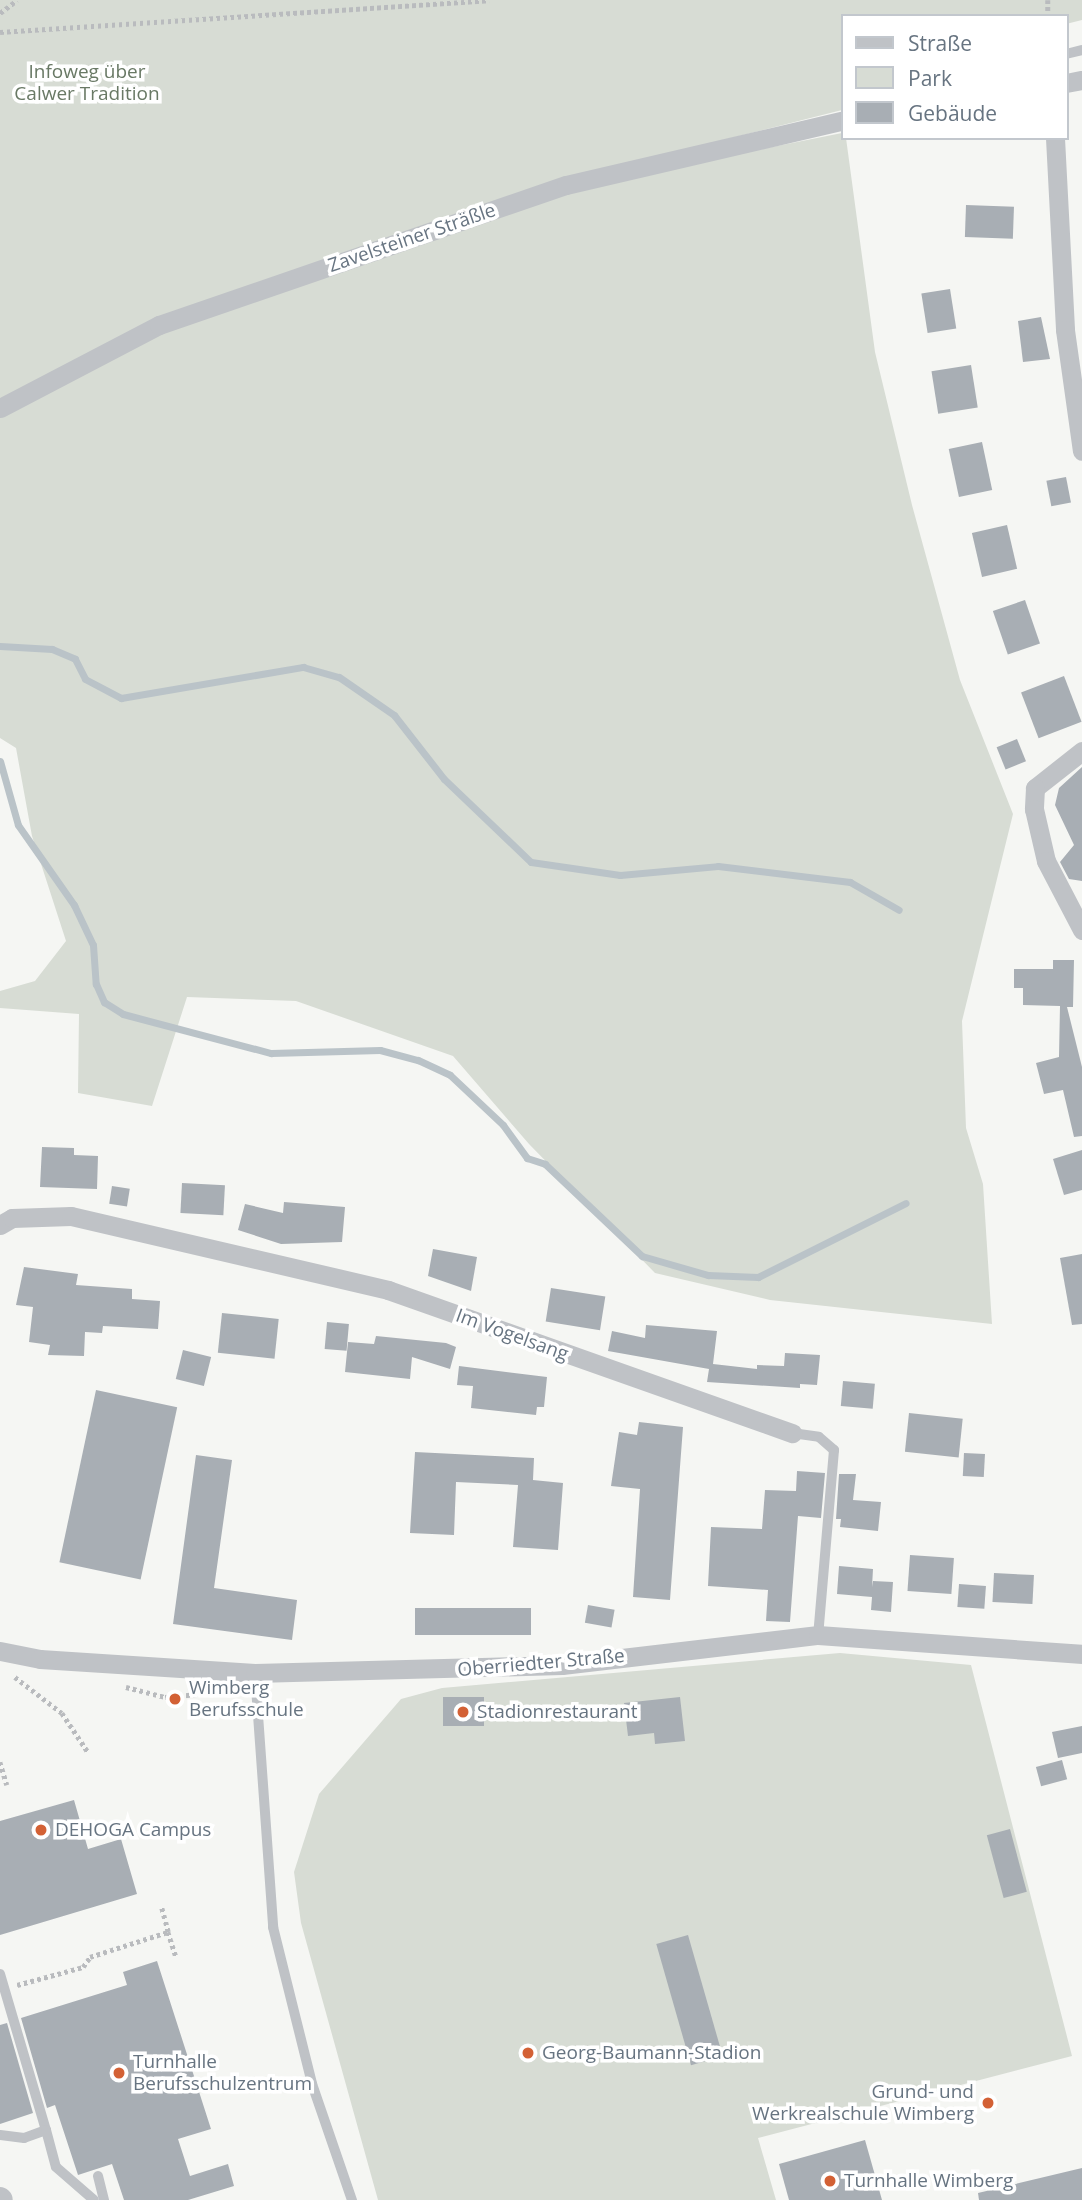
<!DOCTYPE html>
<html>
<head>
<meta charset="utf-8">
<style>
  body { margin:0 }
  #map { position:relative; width:1082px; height:2200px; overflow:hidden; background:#f5f6f3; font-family:"Open Sans",sans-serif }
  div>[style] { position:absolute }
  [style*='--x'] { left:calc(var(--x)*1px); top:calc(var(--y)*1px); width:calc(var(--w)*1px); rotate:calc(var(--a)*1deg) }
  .green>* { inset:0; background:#d7dcd4 }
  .stream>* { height:7px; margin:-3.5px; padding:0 3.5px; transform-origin:3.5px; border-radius:3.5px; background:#bac3c8 }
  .building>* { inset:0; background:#a8aeb4; transform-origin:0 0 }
  .path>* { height:4.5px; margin-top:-2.25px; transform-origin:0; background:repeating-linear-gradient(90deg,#b9bbbe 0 3.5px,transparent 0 7px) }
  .service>* { height:10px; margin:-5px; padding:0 5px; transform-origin:5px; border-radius:5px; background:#bfc2c6 }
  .minor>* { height:19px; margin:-9.5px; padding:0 9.5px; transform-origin:9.5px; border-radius:9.5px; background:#bfc2c6 }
  .tertiary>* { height:24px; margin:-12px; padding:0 12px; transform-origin:12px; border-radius:12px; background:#bfc2c6 }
  .dots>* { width:19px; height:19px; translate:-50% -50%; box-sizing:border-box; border:4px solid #fff; border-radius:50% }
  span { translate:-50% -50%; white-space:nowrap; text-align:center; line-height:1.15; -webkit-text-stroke:7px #fff; paint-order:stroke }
  .park-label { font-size:19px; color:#697965 }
  .street-label { font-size:19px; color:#677481 }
  .poi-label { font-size:19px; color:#677481 }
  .left { translate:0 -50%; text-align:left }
  .right { translate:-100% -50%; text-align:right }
  .legend { position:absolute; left:841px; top:14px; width:228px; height:126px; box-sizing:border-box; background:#fff; border:2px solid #c2c7cd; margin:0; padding:9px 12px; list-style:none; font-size:21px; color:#677481 }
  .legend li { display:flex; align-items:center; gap:14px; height:35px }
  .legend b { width:35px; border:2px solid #c2c7cd }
</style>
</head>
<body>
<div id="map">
  <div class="green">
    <div style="clip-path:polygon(0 0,1082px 0,1082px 20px,1066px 24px,1066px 16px,842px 16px,842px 110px,572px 178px,698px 162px,842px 133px,846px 138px,875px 352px,912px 505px,960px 680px,1013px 814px,962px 1021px,966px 1128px,983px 1184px,992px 1324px,770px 1300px,655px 1273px,529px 1144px,453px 1056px,296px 1001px,187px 997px,152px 1106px,78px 1093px,79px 1014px,0 1008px,0 991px,35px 981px,66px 941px,32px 836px,16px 748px,0 738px)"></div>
    <div style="clip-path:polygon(840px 1653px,971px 1665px,1072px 2056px,758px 2138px,776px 2200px,378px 2200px,301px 1923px,294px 1872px,319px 1794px,401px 1699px,442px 1688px)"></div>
  </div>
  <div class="stream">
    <div style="--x:0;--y:646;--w:52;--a:3.3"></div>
    <div style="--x:52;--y:649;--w:25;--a:23"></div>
    <div style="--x:75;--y:659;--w:22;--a:63"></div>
    <div style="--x:85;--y:679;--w:41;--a:27.8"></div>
    <div style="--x:121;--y:698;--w:185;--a:-9.7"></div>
    <div style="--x:303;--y:667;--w:37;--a:16"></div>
    <div style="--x:339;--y:677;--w:67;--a:34.6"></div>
    <div style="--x:394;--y:715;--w:81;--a:52"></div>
    <div style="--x:444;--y:779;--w:120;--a:43.7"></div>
    <div style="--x:531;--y:862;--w:90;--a:8.3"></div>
    <div style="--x:620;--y:875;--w:98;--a:-5.2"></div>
    <div style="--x:718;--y:866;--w:133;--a:6.9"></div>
    <div style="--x:850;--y:882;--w:56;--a:29.7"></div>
    <div style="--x:0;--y:761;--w:66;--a:74.3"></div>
    <div style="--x:18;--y:825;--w:98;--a:55"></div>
    <div style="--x:74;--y:905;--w:44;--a:64.6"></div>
    <div style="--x:93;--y:945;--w:39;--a:86"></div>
    <div style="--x:96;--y:984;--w:20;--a:66"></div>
    <div style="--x:104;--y:1002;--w:22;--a:32"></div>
    <div style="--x:123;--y:1014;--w:153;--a:14.8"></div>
    <div style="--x:271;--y:1053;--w:109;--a:-1.6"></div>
    <div style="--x:380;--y:1050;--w:39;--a:15"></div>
    <div style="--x:418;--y:1060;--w:35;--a:25"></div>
    <div style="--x:450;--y:1075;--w:73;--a:43.3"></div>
    <div style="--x:503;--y:1125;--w:41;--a:54"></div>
    <div style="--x:527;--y:1158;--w:19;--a:18"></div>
    <div style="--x:545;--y:1164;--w:134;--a:43.5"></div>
    <div style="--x:642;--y:1256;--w:69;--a:16.1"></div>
    <div style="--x:708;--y:1275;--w:50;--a:2.3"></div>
    <div style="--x:758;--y:1277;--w:165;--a:-26.6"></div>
  </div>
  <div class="building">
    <div style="left:966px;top:205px;width:48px;height:32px;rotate:2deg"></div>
    <div style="left:950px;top:289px;width:40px;height:29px;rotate:81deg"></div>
    <div style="clip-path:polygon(1041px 317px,1050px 359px,1023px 362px,1018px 321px)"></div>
    <div style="left:971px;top:365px;width:43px;height:40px;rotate:81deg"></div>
    <div style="left:982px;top:442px;width:49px;height:34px;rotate:78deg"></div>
    <div style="left:1066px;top:477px;width:26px;height:20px;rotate:79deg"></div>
    <div style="left:1007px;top:525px;width:45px;height:36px;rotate:77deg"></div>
    <div style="left:1025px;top:600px;width:46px;height:34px;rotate:71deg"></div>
    <div style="left:1064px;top:676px;width:49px;height:46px;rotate:69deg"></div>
    <div style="left:1017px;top:739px;width:24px;height:22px;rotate:68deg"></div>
    <div style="clip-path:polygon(1082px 767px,1082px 881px,1069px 879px,1060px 862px,1074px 845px,1055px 805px,1059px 788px)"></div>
    <div style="clip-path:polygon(1053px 960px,1074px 960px,1073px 1007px,1067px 1007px,1082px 1067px,1082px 1136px,1074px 1137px,1063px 1090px,1044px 1094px,1036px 1063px,1059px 1057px,1060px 1006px,1023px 1005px,1023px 988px,1014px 988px,1014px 969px,1053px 969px)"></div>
    <div style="clip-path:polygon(42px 1147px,74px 1148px,74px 1155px,98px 1156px,97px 1189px,40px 1187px)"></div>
    <div style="clip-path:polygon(1082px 1150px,1082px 1190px,1064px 1195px,1053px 1159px)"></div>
    <div style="left:182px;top:1183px;width:43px;height:30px;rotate:3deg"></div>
    <div style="left:112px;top:1186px;width:18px;height:18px;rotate:9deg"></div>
    <div style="clip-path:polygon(284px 1202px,345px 1207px,342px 1242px,281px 1244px,238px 1230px,245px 1204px,283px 1213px)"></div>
    <div style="clip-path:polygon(433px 1249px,477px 1257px,471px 1291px,428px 1276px)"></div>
    <div style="clip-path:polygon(1082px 1254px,1082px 1324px,1072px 1325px,1060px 1258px)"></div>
    <div style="clip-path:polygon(24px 1267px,78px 1274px,76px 1285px,132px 1289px,132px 1299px,160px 1301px,158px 1329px,103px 1326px,102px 1333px,85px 1332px,84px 1356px,48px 1355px,50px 1345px,29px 1342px,33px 1307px,16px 1305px)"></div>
    <div style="left:551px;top:1288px;width:55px;height:34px;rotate:9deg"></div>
    <div style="left:222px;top:1313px;width:57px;height:40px;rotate:6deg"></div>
    <div style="left:327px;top:1322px;width:22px;height:27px;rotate:5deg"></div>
    <div style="clip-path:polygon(646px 1325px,717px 1331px,713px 1364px,757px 1369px,757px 1365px,784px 1366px,785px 1353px,820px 1355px,817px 1385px,800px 1384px,800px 1388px,707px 1382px,709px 1369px,608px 1351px,612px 1331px,645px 1338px)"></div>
    <div style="clip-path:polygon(376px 1336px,446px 1343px,456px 1347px,450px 1369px,412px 1357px,410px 1379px,345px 1372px,348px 1342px,374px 1344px)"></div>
    <div style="left:183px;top:1350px;width:29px;height:30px;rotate:14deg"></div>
    <div style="clip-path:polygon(459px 1366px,547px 1377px,544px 1407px,537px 1407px,536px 1415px,471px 1408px,473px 1386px,457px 1385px)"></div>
    <div style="left:843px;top:1381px;width:32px;height:25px;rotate:5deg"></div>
    <div style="left:96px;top:1390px;width:83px;height:176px;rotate:12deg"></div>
    <div style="left:909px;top:1413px;width:54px;height:39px;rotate:6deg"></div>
    <div style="clip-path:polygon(639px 1422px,683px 1427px,670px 1600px,633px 1597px,640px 1489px,611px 1486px,619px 1432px,637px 1435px)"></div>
    <div style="clip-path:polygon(415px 1452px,534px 1458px,533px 1480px,563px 1483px,558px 1550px,513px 1547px,518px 1485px,456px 1482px,454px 1535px,410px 1533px)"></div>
    <div style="left:964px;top:1453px;width:21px;height:23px;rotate:3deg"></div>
    <div style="clip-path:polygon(196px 1455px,232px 1460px,214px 1588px,297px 1600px,292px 1640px,173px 1624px)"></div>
    <div style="clip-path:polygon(797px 1471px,825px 1473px,821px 1518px,798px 1516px,790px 1622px,766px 1621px,768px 1590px,708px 1586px,711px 1527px,762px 1529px,765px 1490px,796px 1491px)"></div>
    <div style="clip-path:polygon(839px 1474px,856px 1474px,853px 1500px,881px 1502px,878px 1531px,840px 1527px,841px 1519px,836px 1519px)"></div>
    <div style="left:910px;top:1555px;width:44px;height:36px;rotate:4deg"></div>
    <div style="clip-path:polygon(839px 1566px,873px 1569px,872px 1587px,873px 1581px,893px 1582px,891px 1612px,871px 1610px,872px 1597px,837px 1594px)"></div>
    <div style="left:994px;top:1573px;width:40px;height:29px;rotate:3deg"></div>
    <div style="left:959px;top:1584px;width:27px;height:23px;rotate:4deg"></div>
    <div style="left:588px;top:1605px;width:27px;height:18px;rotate:10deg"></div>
    <div style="left:415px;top:1608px;width:116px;height:27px"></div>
    <div style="left:443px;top:1697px;width:41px;height:29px"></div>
    <div style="clip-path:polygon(680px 1697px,685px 1741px,655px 1744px,654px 1733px,628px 1736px,624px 1703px)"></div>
    <div style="clip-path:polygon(1082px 1726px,1082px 1753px,1058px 1758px,1052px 1732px)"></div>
    <div style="left:1062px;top:1760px;width:20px;height:27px;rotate:75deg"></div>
    <div style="clip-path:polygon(74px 1800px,88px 1849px,121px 1839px,137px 1894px,0 1935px,0 1821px)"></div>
    <div style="left:1010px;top:1829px;width:65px;height:24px;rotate:75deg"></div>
    <div style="left:688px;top:1935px;width:126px;height:33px;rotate:74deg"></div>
    <div style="clip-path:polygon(157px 1961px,211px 2129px,178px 2139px,190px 2176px,228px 2164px,234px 2186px,188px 2200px,124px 2200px,112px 2164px,78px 2175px,55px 2105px,47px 2108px,21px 2018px,127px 1985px,123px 1972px)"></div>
    <div style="clip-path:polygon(7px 2023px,33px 2113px,0 2124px,0 2025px)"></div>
    <div style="clip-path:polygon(865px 2140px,882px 2200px,789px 2200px,779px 2164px)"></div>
    <div style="clip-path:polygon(1082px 2168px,1082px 2200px,979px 2200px,978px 2193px)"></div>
  </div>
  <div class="path">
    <div style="--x:1048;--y:0;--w:16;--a:90"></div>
    <div style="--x:0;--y:13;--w:21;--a:-37"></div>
    <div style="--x:0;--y:32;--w:490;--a:-3.7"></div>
    <div style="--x:15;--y:1677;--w:59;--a:37.5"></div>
    <div style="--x:62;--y:1713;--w:47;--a:56.3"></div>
    <div style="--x:126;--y:1687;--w:40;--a:14.4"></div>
    <div style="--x:165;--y:1697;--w:45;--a:-5.1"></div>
    <div style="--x:0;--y:1762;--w:24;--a:73"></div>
    <div style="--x:168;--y:1932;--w:26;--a:72"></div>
    <div style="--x:17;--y:1985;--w:68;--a:-15.3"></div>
    <div style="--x:83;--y:1967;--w:12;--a:-55"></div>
    <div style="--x:90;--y:1957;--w:82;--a:-17.8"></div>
    <div style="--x:168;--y:1932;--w:27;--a:-105"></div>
  </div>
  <div class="service">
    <div style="--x:1066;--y:54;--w:16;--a:-14"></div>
    <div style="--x:792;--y:1433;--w:27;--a:8"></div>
    <div style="--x:819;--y:1437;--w:20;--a:41"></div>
    <div style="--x:834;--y:1450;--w:186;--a:94.9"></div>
    <div style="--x:255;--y:1673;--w:255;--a:85.9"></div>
    <div style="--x:273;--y:1927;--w:162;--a:76"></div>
    <div style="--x:312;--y:2084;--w:123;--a:71"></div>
    <div style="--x:0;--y:1974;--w:163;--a:73.6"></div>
    <div style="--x:46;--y:2130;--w:23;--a:160"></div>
    <div style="--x:24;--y:2138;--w:24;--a:-173"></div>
    <div style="--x:46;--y:2130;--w:38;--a:75"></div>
    <div style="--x:56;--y:2167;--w:50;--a:41"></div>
    <div style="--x:98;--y:2176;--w:25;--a:76"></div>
  </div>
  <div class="minor">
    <div style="--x:1066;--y:83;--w:16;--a:-11"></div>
    <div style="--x:1055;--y:138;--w:192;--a:87"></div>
    <div style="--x:1065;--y:330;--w:122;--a:82"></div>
    <div style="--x:0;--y:408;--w:179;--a:-27.6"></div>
    <div style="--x:159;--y:325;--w:430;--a:-19"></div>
    <div style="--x:566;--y:185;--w:283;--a:-13.1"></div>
    <div style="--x:1082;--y:751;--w:60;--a:141.8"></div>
    <div style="--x:1035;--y:788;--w:21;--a:93"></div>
    <div style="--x:1034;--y:809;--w:53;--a:77"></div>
    <div style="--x:1046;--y:861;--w:78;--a:62.4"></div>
    <div style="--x:0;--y:1225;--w:14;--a:-30"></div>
    <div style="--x:12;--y:1218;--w:59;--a:-1.9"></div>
    <div style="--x:71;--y:1216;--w:326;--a:13.1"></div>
    <div style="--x:388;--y:1290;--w:429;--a:19.5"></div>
    <div style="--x:0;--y:1651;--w:41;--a:11.3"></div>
    <div style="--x:40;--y:1659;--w:215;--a:3.7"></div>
    <div style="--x:255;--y:1673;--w:307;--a:-1.5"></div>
    <div style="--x:562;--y:1665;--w:258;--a:-6.7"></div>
    <div style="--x:818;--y:1635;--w:265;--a:4.1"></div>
  </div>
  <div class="tertiary">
    <div style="--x:0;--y:2199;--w:1;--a:45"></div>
  </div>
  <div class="dots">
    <div style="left:175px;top:1699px;background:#d36135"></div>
    <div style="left:463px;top:1712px;background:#d36135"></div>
    <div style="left:41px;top:1830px;background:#d36135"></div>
    <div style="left:528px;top:2053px;background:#d36135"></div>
    <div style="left:119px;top:2073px;background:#d36135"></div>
    <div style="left:988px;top:2103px;background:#d36135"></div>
    <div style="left:830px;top:2181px;background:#d36135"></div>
  </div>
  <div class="park-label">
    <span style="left:87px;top:83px">Infoweg über<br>Calwer Tradition</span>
  </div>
  <div class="street-label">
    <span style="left:412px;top:238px;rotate:-19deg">Zavelsteiner Sträßle</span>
    <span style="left:512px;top:1335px;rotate:20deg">Im Vogelsang</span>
    <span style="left:541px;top:1663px;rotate:-5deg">Oberriedter Straße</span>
  </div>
  <div class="poi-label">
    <span class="left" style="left:189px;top:1699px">Wimberg<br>Berufsschule</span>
    <span class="left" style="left:477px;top:1712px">Stadionrestaurant</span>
    <span class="left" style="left:55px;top:1830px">DEHOGA Campus</span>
    <span class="left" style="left:542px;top:2053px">Georg-Baumann-Stadion</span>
    <span class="left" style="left:133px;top:2073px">Turnhalle<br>Berufsschulzentrum</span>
    <span class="right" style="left:974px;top:2103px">Grund- und<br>Werkrealschule Wimberg</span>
    <span class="left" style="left:844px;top:2181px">Turnhalle Wimberg</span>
  </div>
  <ul class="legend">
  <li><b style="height:9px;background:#bfc2c6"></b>Straße</li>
  <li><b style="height:19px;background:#d7dcd4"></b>Park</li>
  <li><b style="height:19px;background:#a8aeb4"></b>Gebäude</li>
  </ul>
</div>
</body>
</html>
